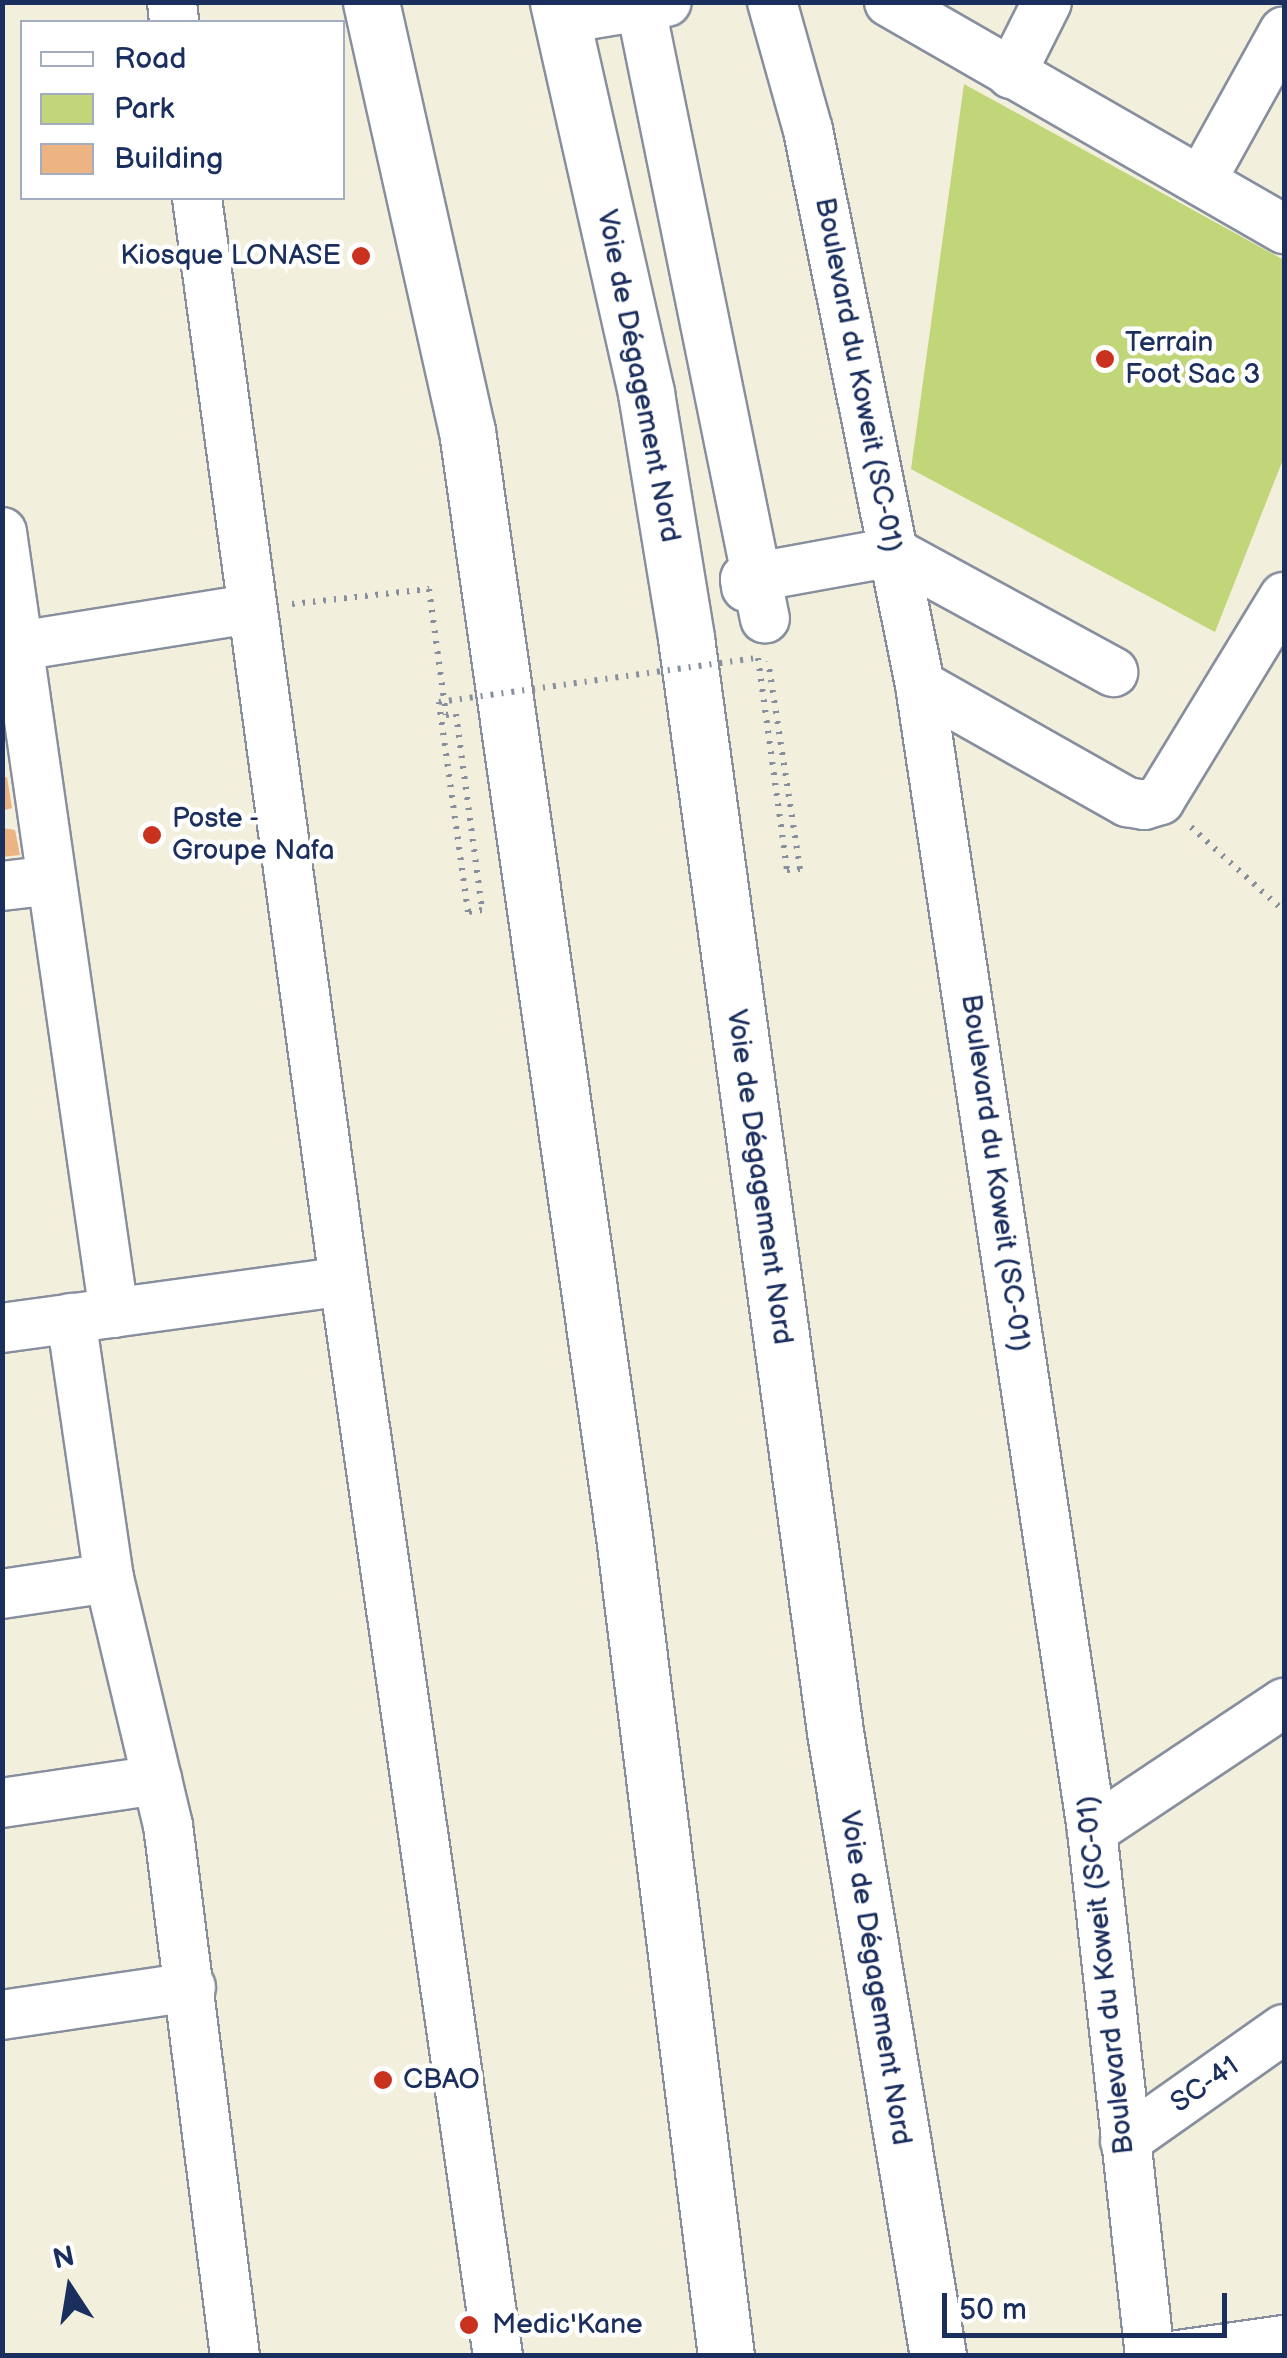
<!DOCTYPE html>
<html>
<head>
<meta charset="utf-8">
<style>
  body { margin:0 }
  #map { position:relative; width:1287px; height:2358px; overflow:hidden; background:#f3efdd; font-family:"Balsamiq Sans",sans-serif }
  div>[style] { position:absolute }
  [style*='--x'] { left:calc(var(--x)*1px); top:calc(var(--y)*1px); width:calc(var(--w)*1px); rotate:calc(var(--a)*1deg) }
  .green>* { inset:0; background:#c1d579 }
  .building>* { inset:0; background:#edb483 }
  .path>* { height:6px; margin-top:-3px; transform-origin:0; background:repeating-linear-gradient(90deg,#878f9e 0 2.5px,transparent 0 10.5px) }
  .roads { filter:drop-shadow(2px 0 #878f9e) drop-shadow(-2px 0 #878f9e) drop-shadow(0 2px #878f9e) drop-shadow(0 -2px #878f9e) }
  .minor>* { height:48px; margin:-24px; padding:0 24px; transform-origin:24px; border-radius:24px; background:#fff }
  .highway>* { height:55px; margin:-27.5px; padding:0 27.5px; transform-origin:27.5px; border-radius:27.5px; background:#fff }
  .path-bridge>* { height:6px; margin-top:-3px; transform-origin:0; background:repeating-linear-gradient(90deg,#878f9e 0 2.5px,transparent 0 10.5px) }
  .dots>* { width:28px; height:28px; translate:-50% -50%; box-sizing:border-box; border:5px solid #fff; border-radius:50% }
  span { translate:-50% -50%; white-space:nowrap; text-align:center; line-height:1.15; -webkit-text-stroke:9px #fff; paint-order:stroke }
  .poi-label { font-size:28px; color:#1b2f5e }
  .right { translate:-100% -50%; text-align:right }
  .left { translate:0 -50%; text-align:left }
  .street-label { font-size:28px; color:#1b2f5e }
  .frame { position:absolute; inset:0; border:5px solid #1b2f5e; pointer-events:none }
  .legend { position:absolute; left:20px; top:20px; width:325px; height:180px; box-sizing:border-box; background:#fff; border:2px solid #a4acbf; margin:0; padding:12px 18px; list-style:none; font-size:30px; color:#1b2f5e }
  .legend li { display:flex; align-items:center; gap:20px; height:50px }
  .legend b { width:50px; border:2px solid #a4acbf }
  .north { position:absolute; left:20px; top:2238px; width:100px; height:100px; -webkit-text-stroke:8px #fff; paint-order:stroke; rotate:348deg; font-size:28px; font-weight:700; line-height:40px; text-align:center; color:#1b2f5e }
  .north::after { content:''; display:block; margin:auto; width:35px; height:45px; background:#1b2f5e; clip-path:polygon(50% 0,100% 100%,50% 72%,0 100%) }
  .scale { position:absolute; left:942px; top:2293px; width:285px; height:45px; box-sizing:border-box; border:5px solid #1b2f5e; border-top:0; padding-left:12px; font-size:30px; line-height:35px; white-space:nowrap; color:#1b2f5e; -webkit-text-stroke:8px #fff; paint-order:stroke }
</style>
</head>
<body>
<div id="map">
  <div class="green">
    <div style="clip-path:polygon(964px 84px,1284px 260px,1284px 457px,1215px 632px,911px 469px)"></div>
  </div>
  <div class="building">
    <div style="clip-path:polygon(7px 777px,12px 808px,2px 811px,2px 778px)"></div>
    <div style="clip-path:polygon(2px 828px,15px 830px,20px 855px,2px 857px)"></div>
  </div>
  <div class="path">
    <div style="--x:292;--y:604;--w:138;--a:-6.2"></div>
    <div style="--x:429;--y:589;--w:127;--a:82.3"></div>
    <div style="--x:446;--y:715;--w:10;--a:-6"></div>
    <div style="--x:456;--y:714;--w:198;--a:82.4"></div>
    <div style="--x:482;--y:910;--w:14;--a:172"></div>
    <div style="--x:468;--y:912;--w:212;--a:-97.9"></div>
    <div style="--x:758;--y:658;--w:214;--a:82.2"></div>
    <div style="--x:787;--y:870;--w:13;--a:-4"></div>
    <div style="--x:800;--y:869;--w:210;--a:-98.7"></div>
    <div style="--x:1191;--y:827;--w:125;--a:42.1"></div>
  </div>
  <div class="roads">
    <div class="minor">
      <div style="--x:172;--y:2;--w:20;--a:84"></div>
      <div style="--x:772;--y:2;--w:133;--a:74.3"></div>
      <div style="--x:808;--y:130;--w:566;--a:78.59"></div>
      <div style="--x:920;--y:685;--w:1159;--a:81.46"></div>
      <div style="--x:1092;--y:1831;--w:528;--a:83.7"></div>
      <div style="--x:889;--y:2;--w:456;--a:29.9"></div>
      <div style="--x:641;--y:8;--w:623;--a:78.53"></div>
      <div style="--x:563;--y:19;--w:105;--a:-9.3"></div>
      <div style="--x:1011;--y:74;--w:80;--a:-63.4"></div>
      <div style="--x:1201;--y:181;--w:171;--a:-61"></div>
      <div style="--x:197;--y:198;--w:1093;--a:82.27"></div>
      <div style="--x:344;--y:1281;--w:1086;--a:81.85"></div>
      <div style="--x:2;--y:532;--w:789;--a:81.84"></div>
      <div style="--x:746;--y:587;--w:8;--a:-97"></div>
      <div style="--x:745;--y:579;--w:150;--a:-10.3"></div>
      <div style="--x:893;--y:552;--w:251;--a:28.6"></div>
      <div style="--x:19;--y:646;--w:235;--a:-9.1"></div>
      <div style="--x:920;--y:685;--w:238;--a:29.5"></div>
      <div style="--x:1127;--y:802;--w:17;--a:10"></div>
      <div style="--x:1144;--y:805;--w:17;--a:-17"></div>
      <div style="--x:1160;--y:800;--w:238;--a:-58.6"></div>
      <div style="--x:2;--y:886;--w:50;--a:-6.8"></div>
      <div style="--x:71;--y:1318;--w:263;--a:81.7"></div>
      <div style="--x:109;--y:1578;--w:254;--a:76.6"></div>
      <div style="--x:168;--y:1825;--w:535;--a:82.81"></div>
      <div style="--x:2;--y:1328;--w:345;--a:-7.8"></div>
      <div style="--x:2;--y:1594;--w:108;--a:-8.5"></div>
      <div style="--x:2;--y:1803;--w:157;--a:-8.4"></div>
      <div style="--x:1092;--y:1831;--w:231;--a:-33.7"></div>
      <div style="--x:2;--y:2015;--w:191;--a:-8.4"></div>
      <div style="--x:1125;--y:2141;--w:194;--a:-35.2"></div>
      <div style="--x:1171;--y:2356;--w:114;--a:-8.1"></div>
    </div>
    <div class="highway">
      <div style="--x:371;--y:2;--w:440;--a:77.4"></div>
      <div style="--x:467;--y:431;--w:1116;--a:81.91"></div>
      <div style="--x:624;--y:1536;--w:826;--a:82.91"></div>
      <div style="--x:558;--y:2;--w:401;--a:77.3"></div>
      <div style="--x:646;--y:393;--w:248;--a:80.7"></div>
      <div style="--x:686;--y:638;--w:1104;--a:82.24"></div>
      <div style="--x:835;--y:1732;--w:632;--a:80.63"></div>
    </div>
  </div>
  <div class="path-bridge">
    <div style="--x:439;--y:702;--w:322;--a:-7.9"></div>
  </div>
  <div class="dots">
    <div style="left:361px;top:256px;background:#c8321e"></div>
    <div style="left:1105px;top:359px;background:#c8321e"></div>
    <div style="left:152px;top:835px;background:#c8321e"></div>
    <div style="left:383px;top:2080px;background:#c8321e"></div>
    <div style="left:469px;top:2325px;background:#c8321e"></div>
  </div>
  <div class="poi-label">
    <span class="right" style="left:341px;top:256px">Kiosque LONASE</span>
    <span class="left" style="left:1125px;top:359px">Terrain<br>Foot Sac 3</span>
    <span class="left" style="left:172px;top:835px">Poste -<br>Groupe Nafa</span>
    <span class="left" style="left:403px;top:2080px">CBAO</span>
    <span class="left" style="left:492px;top:2325px">Medic'Kane</span>
  </div>
  <div class="street-label">
    <span style="left:858px;top:375px;rotate:79deg">Boulevard du Koweit (SC-01)</span>
    <span style="left:638px;top:376px;rotate:79deg">Voie de Dégagement Nord</span>
    <span style="left:995px;top:1173px;rotate:82deg">Boulevard du Koweit (SC-01)</span>
    <span style="left:759px;top:1177px;rotate:82deg">Voie de Dégagement Nord</span>
    <span style="left:1106px;top:1975px;rotate:-96deg">Boulevard du Koweit (SC-01)</span>
    <span style="left:875px;top:1978px;rotate:81deg">Voie de Dégagement Nord</span>
    <span style="left:1205px;top:2085px;rotate:-35deg">SC-41</span>
  </div>
  <div class="frame"></div>
  <ul class="legend">
  <li><b style="height:12px;background:#fff"></b>Road</li>
  <li><b style="height:28px;background:#c1d579"></b>Park</li>
  <li><b style="height:28px;background:#edb483"></b>Building</li>
  </ul>
  <div class="north">N</div>
  <div class="scale">50 m</div>
</div>
</body>
</html>
